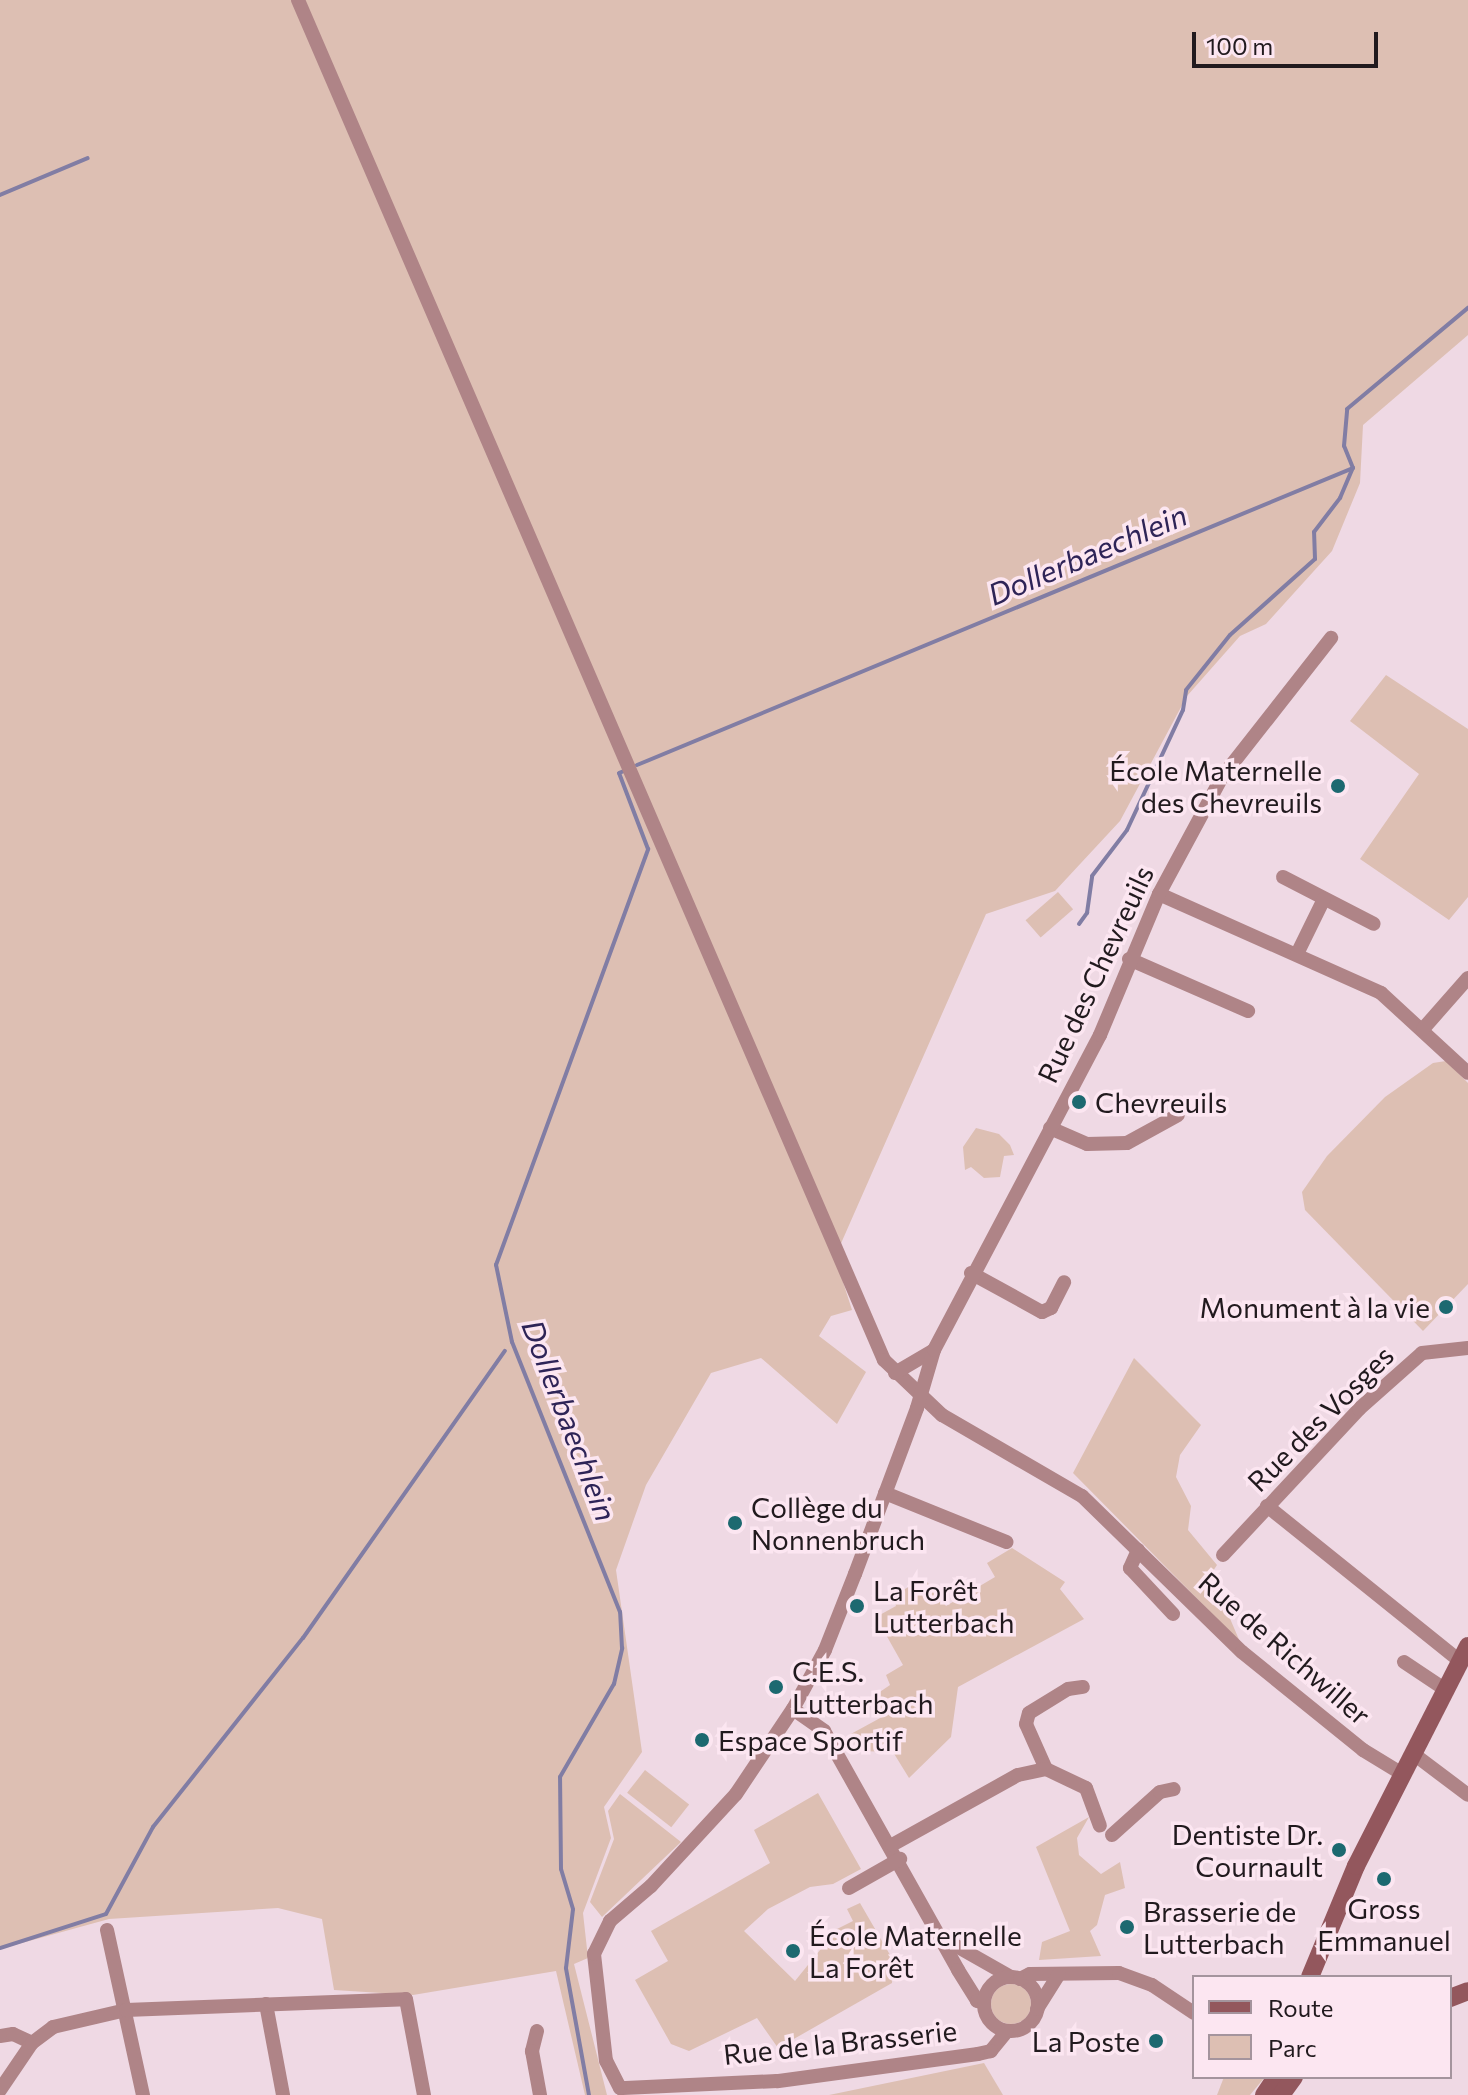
<!DOCTYPE html>
<html>
<head>
<meta charset="utf-8">
<style>
  body { margin:0 }
  #map { position:relative; width:1468px; height:2095px; overflow:hidden; background:#efd9e4; font-family:Commissioner,sans-serif }
  div>[style] { position:absolute }
  [style*='--x'] { left:calc(var(--x)*1px); top:calc(var(--y)*1px); width:calc(var(--w)*1px); rotate:calc(var(--a)*1deg) }
  .green>* { inset:0; background:#ddbfb3; transform-origin:0 0 }
  .round { border-radius:50% }
  .stream>* { height:4px; margin:-2px; padding:0 2px; transform-origin:2px; border-radius:2px; background:#817da4 }
  .minor>* { height:14px; margin:-7px; padding:0 7px; transform-origin:7px; border-radius:7px; background:#af8487 }
  .minor>.ring { margin:-7px; padding:0; box-sizing:content-box; background:none; border:14px solid #af8487; border-radius:50% }
  .secondary>* { height:18px; margin:-9px; padding:0 9px; transform-origin:9px; border-radius:9px; background:#93575d }
  .dots>* { width:22px; height:22px; translate:-50% -50%; box-sizing:border-box; border:4px solid #fce6f1; border-radius:50% }
  span { translate:-50% -50%; white-space:nowrap; text-align:center; line-height:1.15; -webkit-text-stroke:7px #fce6f1; paint-order:stroke }
  .poi-label { font-size:28px; color:#211a1e }
  .right { translate:-100% -50%; text-align:right }
  .left { translate:0 -50%; text-align:left }
  .street-label { font-size:28px; color:#211a1e }
  .water-label { font-size:30px; color:#2e2457; font-style:italic }
  .legend { position:absolute; left:1192px; top:1975px; width:260px; height:104px; box-sizing:border-box; background:#fce6f1; border:2px solid #a4949d; margin:0; padding:10px 14px; list-style:none; font-size:24px; color:#211a1e }
  .legend li { display:flex; align-items:center; gap:16px; height:40px }
  .legend b { width:40px; border:2px solid #a4949d }
  .scale { position:absolute; left:1192px; top:32px; width:186px; height:36px; box-sizing:border-box; border:4px solid #211a1e; border-top:0; padding-left:10px; font-size:24px; line-height:28px; white-space:nowrap; color:#211a1e; -webkit-text-stroke:6px #fce6f1; paint-order:stroke }
</style>
</head>
<body>
<div id="map">
  <div class="green">
    <div style="clip-path:polygon(0 0,1468px 0,1468px 335px,1363px 425px,1360px 483px,1332px 551px,1266px 624px,1240px 636px,1187px 696px,1120px 821px,1055px 891px,986px 914px,835px 1257px,852px 1310px,831px 1316px,819px 1336px,866px 1372px,837px 1424px,761px 1358px,711px 1373px,646px 1485px,616px 1570px,642px 1752px,604px 1807px,611px 1838px,583px 1913px,588px 1958px,574px 1964px,607px 2095px,585px 2095px,556px 1971px,413px 1995px,334px 1990px,322px 1919px,278px 1908px,109px 1919px,0 1949px)"></div>
    <div style="clip-path:polygon(1386px 675px,1468px 729px,1468px 897px,1449px 920px,1360px 859px,1419px 774px,1350px 721px)"></div>
    <div style="left:1058px;top:892px;width:23px;height:43px;rotate:49deg"></div>
    <div style="clip-path:polygon(1446px 1061px,1468px 1083px,1468px 1284px,1423px 1331px,1305px 1210px,1302px 1192px,1327px 1156px,1385px 1097px,1433px 1063px)"></div>
    <div style="clip-path:polygon(976px 1128px,999px 1134px,1010px 1145px,1014px 1155px,1004px 1156px,1000px 1177px,984px 1178px,971px 1167px,965px 1170px,963px 1147px)"></div>
    <div style="clip-path:polygon(1134px 1358px,1201px 1425px,1180px 1455px,1176px 1477px,1191px 1506px,1188px 1530px,1217px 1565px,1207px 1580px,1220px 1595px,1240px 1642px,1073px 1473px)"></div>
    <div style="clip-path:polygon(1012px 1548px,1065px 1582px,1060px 1589px,1084px 1619px,958px 1687px,951px 1737px,909px 1778px,893px 1752px,860px 1751px,849px 1735px,882px 1717px,871px 1698px,890px 1685px,886px 1675px,903px 1665px,876px 1617px,896px 1606px,893px 1596px,924px 1578px,946px 1606px,995px 1577px,987px 1563px)"></div>
    <div style="left:645px;top:1770px;width:56px;height:29px;rotate:38deg"></div>
    <div style="clip-path:polygon(818px 1793px,861px 1869px,833px 1884px,810px 1887px,768px 1909px,744px 1931px,795px 1981px,837px 1929px,853px 1921px,847px 1909px,860px 1903px,893px 1960px,892px 1983px,778px 2048px,757px 2018px,689px 2051px,671px 2044px,635px 1980px,668px 1961px,651px 1931px,770px 1863px,754px 1830px)"></div>
    <div style="clip-path:polygon(620px 1794px,681px 1842px,602px 1917px,590px 1902px,614px 1839px,608px 1811px)"></div>
    <div style="clip-path:polygon(1089px 1817px,1077px 1838px,1079px 1855px,1101px 1874px,1120px 1862px,1125px 1888px,1105px 1895px,1097px 1925px,1090px 1931px,1101px 1956px,1039px 1960px,1042px 1942px,1070px 1931px,1036px 1847px)"></div>
    <div class="round" style="left:991px;top:1984px;width:40px;height:40px"></div>
    <div style="clip-path:polygon(984px 2063px,1003px 2095px,829px 2095px)"></div>
    <div style="clip-path:polygon(1224px 2077px,1265px 2077px,1250px 2095px,1217px 2095px)"></div>
  </div>
  <div class="stream">
    <div style="--x:0;--y:195;--w:95;--a:-22.8"></div>
    <div style="--x:1353;--y:468;--w:24;--a:-112"></div>
    <div style="--x:1344;--y:446;--w:37;--a:-85"></div>
    <div style="--x:1347;--y:409;--w:158;--a:-39.9"></div>
    <div style="--x:637;--y:765;--w:775;--a:-22.53"></div>
    <div style="--x:1079;--y:924;--w:14;--a:-54"></div>
    <div style="--x:1087;--y:913;--w:37;--a:-82"></div>
    <div style="--x:1092;--y:876;--w:58;--a:-52.7"></div>
    <div style="--x:1127;--y:830;--w:132;--a:-65"></div>
    <div style="--x:1183;--y:710;--w:20;--a:-81"></div>
    <div style="--x:1186;--y:690;--w:70;--a:-51.3"></div>
    <div style="--x:1230;--y:635;--w:114;--a:-41.8"></div>
    <div style="--x:1315;--y:559;--w:27;--a:-92"></div>
    <div style="--x:1314;--y:532;--w:43;--a:-52.6"></div>
    <div style="--x:1340;--y:498;--w:33;--a:-67"></div>
    <div style="--x:0;--y:1948;--w:111;--a:-17.8"></div>
    <div style="--x:106;--y:1914;--w:99;--a:-61.6"></div>
    <div style="--x:153;--y:1827;--w:241;--a:-51.6"></div>
    <div style="--x:303;--y:1638;--w:351;--a:-54.9"></div>
    <div style="--x:589;--y:2095;--w:129;--a:-100.3"></div>
    <div style="--x:566;--y:1968;--w:59;--a:-83.2"></div>
    <div style="--x:573;--y:1909;--w:42;--a:-106.7"></div>
    <div style="--x:561;--y:1869;--w:92;--a:-90.6"></div>
    <div style="--x:560;--y:1777;--w:108;--a:-59.9"></div>
    <div style="--x:614;--y:1684;--w:37;--a:-77"></div>
    <div style="--x:622;--y:1648;--w:36;--a:-93"></div>
    <div style="--x:620;--y:1612;--w:291;--a:-111.8"></div>
    <div style="--x:512;--y:1342;--w:79;--a:-101.7"></div>
    <div style="--x:496;--y:1265;--w:443;--a:-69.9"></div>
    <div style="--x:648;--y:849;--w:81;--a:-110.9"></div>
    <div style="--x:619;--y:773;--w:5;--a:-22"></div>
  </div>
  <div class="minor">
    <div style="--x:298;--y:0;--w:1481;--a:66.69"></div>
    <div style="--x:884;--y:1360;--w:80;--a:43.5"></div>
    <div style="--x:942;--y:1415;--w:162;--a:30.1"></div>
    <div style="--x:1082;--y:1496;--w:223;--a:44.3"></div>
    <div style="--x:1242;--y:1652;--w:156;--a:39"></div>
    <div style="--x:1363;--y:1750;--w:48;--a:31.4"></div>
    <div style="--x:1283;--y:877;--w:102;--a:27.3"></div>
    <div style="--x:1159;--y:894;--w:243;--a:24"></div>
    <div style="--x:1381;--y:993;--w:118;--a:42.6"></div>
    <div style="--x:1297;--y:954;--w:61;--a:-63.9"></div>
    <div style="--x:1129;--y:959;--w:130;--a:23.6"></div>
    <div style="--x:1423;--y:1029;--w:68;--a:-48.6"></div>
    <div style="--x:1050;--y:1128;--w:40;--a:23.4"></div>
    <div style="--x:1087;--y:1144;--w:40;--a:-1.4"></div>
    <div style="--x:1127;--y:1143;--w:58;--a:-28.8"></div>
    <div style="--x:971;--y:1273;--w:81;--a:28.8"></div>
    <div style="--x:1042;--y:1312;--w:10;--a:-24"></div>
    <div style="--x:1051;--y:1308;--w:29;--a:-63"></div>
    <div style="--x:895;--y:1373;--w:45;--a:-30.5"></div>
    <div style="--x:885;--y:1493;--w:131;--a:22"></div>
    <div style="--x:1267;--y:1506;--w:248;--a:38.8"></div>
    <div style="--x:1138;--y:1550;--w:20;--a:114"></div>
    <div style="--x:1130;--y:1568;--w:63;--a:46.9"></div>
    <div style="--x:1223;--y:1555;--w:200;--a:-47"></div>
    <div style="--x:1359;--y:1409;--w:84;--a:-41.6"></div>
    <div style="--x:1422;--y:1353;--w:46;--a:-6.2"></div>
    <div style="--x:1404;--y:1662;--w:50;--a:33.7"></div>
    <div style="--x:793;--y:1709;--w:38;--a:35"></div>
    <div style="--x:824;--y:1731;--w:274;--a:60.7"></div>
    <div style="--x:958;--y:1970;--w:36;--a:58"></div>
    <div style="--x:977;--y:2001;--w:7;--a:8"></div>
    <div style="--x:1415;--y:1755;--w:66;--a:37"></div>
    <div style="--x:1046;--y:1769;--w:49;--a:-114"></div>
    <div style="--x:1026;--y:1724;--w:11;--a:-75"></div>
    <div style="--x:1029;--y:1713;--w:46;--a:-31.6"></div>
    <div style="--x:1068;--y:1689;--w:15;--a:-8"></div>
    <div style="--x:1112;--y:1835;--w:64;--a:-41.9"></div>
    <div style="--x:1160;--y:1792;--w:14;--a:-12"></div>
    <div style="--x:892;--y:1845;--w:144;--a:-29.1"></div>
    <div style="--x:1018;--y:1775;--w:29;--a:-12"></div>
    <div style="--x:1046;--y:1769;--w:44;--a:25.4"></div>
    <div style="--x:1086;--y:1788;--w:40;--a:69.8"></div>
    <div style="--x:849;--y:1888;--w:59;--a:-29.6"></div>
    <div style="--x:107;--y:1930;--w:169;--a:77.7"></div>
    <div style="--x:944;--y:1939;--w:77;--a:29.6"></div>
    <div class="ring" style="left:984px;top:1977px;width:40px;height:40px"></div>
    <div style="--x:1020;--y:1979;--w:11;--a:-27"></div>
    <div style="--x:1030;--y:1974;--w:89;--a:-0.6"></div>
    <div style="--x:1119;--y:1973;--w:35;--a:20"></div>
    <div style="--x:1152;--y:1985;--w:50;--a:33.7"></div>
    <div style="--x:266;--y:2004;--w:93;--a:79.4"></div>
    <div style="--x:1037;--y:2009;--w:41;--a:-57.8"></div>
    <div style="--x:537;--y:2031;--w:21;--a:104"></div>
    <div style="--x:532;--y:2051;--w:45;--a:79.7"></div>
    <div style="--x:1007;--y:2031;--w:26;--a:129"></div>
    <div style="--x:991;--y:2051;--w:13;--a:167"></div>
    <div style="--x:978;--y:2054;--w:203;--a:172.3"></div>
    <div style="--x:777;--y:2081;--w:157;--a:177.4"></div>
    <div style="--x:620;--y:2088;--w:30;--a:-117"></div>
    <div style="--x:606;--y:2061;--w:108;--a:-96.4"></div>
    <div style="--x:594;--y:1954;--w:37;--a:-64"></div>
    <div style="--x:610;--y:1921;--w:54;--a:-40.5"></div>
    <div style="--x:651;--y:1886;--w:125;--a:-47.3"></div>
    <div style="--x:736;--y:1794;--w:102;--a:-56.2"></div>
    <div style="--x:793;--y:1709;--w:67;--a:-61.5"></div>
    <div style="--x:825;--y:1650;--w:82;--a:-68.5"></div>
    <div style="--x:855;--y:1574;--w:177;--a:-69.5"></div>
    <div style="--x:917;--y:1408;--w:60;--a:-73.7"></div>
    <div style="--x:934;--y:1350;--w:356;--a:-62.2"></div>
    <div style="--x:1100;--y:1035;--w:153;--a:-67.3"></div>
    <div style="--x:1159;--y:894;--w:133;--a:-61.7"></div>
    <div style="--x:1222;--y:777;--w:177;--a:-51.9"></div>
    <div style="--x:0;--y:2036;--w:13;--a:-9"></div>
    <div style="--x:13;--y:2034;--w:21;--a:25"></div>
    <div style="--x:0;--y:2090;--w:57;--a:-55.8"></div>
    <div style="--x:32;--y:2043;--w:26;--a:-37"></div>
    <div style="--x:53;--y:2027;--w:75;--a:-13.1"></div>
    <div style="--x:126;--y:2010;--w:280;--a:-2.2"></div>
    <div style="--x:406;--y:1999;--w:98;--a:79.4"></div>
  </div>
  <div class="secondary">
    <div style="--x:1310;--y:1977;--w:120;--a:-67.5"></div>
    <div style="--x:1356;--y:1866;--w:247;--a:-63"></div>
    <div style="--x:1450;--y:1998;--w:19;--a:-21"></div>
    <div style="--x:1264;--y:2095;--w:22;--a:-56"></div>
    <div style="--x:1281;--y:2095;--w:22;--a:-54"></div>
  </div>
  <div class="dots">
    <div style="left:1338px;top:786px;background:#1d6970"></div>
    <div style="left:1079px;top:1102px;background:#1d6970"></div>
    <div style="left:1446px;top:1307px;background:#1d6970"></div>
    <div style="left:735px;top:1523px;background:#1d6970"></div>
    <div style="left:857px;top:1606px;background:#1d6970"></div>
    <div style="left:776px;top:1687px;background:#1d6970"></div>
    <div style="left:702px;top:1740px;background:#1d6970"></div>
    <div style="left:1339px;top:1850px;background:#1d6970"></div>
    <div style="left:1384px;top:1879px;background:#1d6970"></div>
    <div style="left:1127px;top:1927px;background:#1d6970"></div>
    <div style="left:793px;top:1951px;background:#1d6970"></div>
    <div style="left:1156px;top:2041px;background:#1d6970"></div>
  </div>
  <div class="poi-label">
    <span class="right" style="left:1322px;top:786px">École Maternelle<br>des Chevreuils</span>
    <span class="left" style="left:1095px;top:1102px">Chevreuils</span>
    <span class="right" style="left:1430px;top:1307px">Monument à la vie</span>
    <span class="left" style="left:751px;top:1523px">Collège du<br>Nonnenbruch</span>
    <span class="left" style="left:873px;top:1606px">La Forêt<br>Lutterbach</span>
    <span class="left" style="left:792px;top:1687px">C.E.S.<br>Lutterbach</span>
    <span class="left" style="left:718px;top:1740px">Espace Sportif</span>
    <span class="right" style="left:1323px;top:1850px">Dentiste Dr.<br>Cournault</span>
    <span style="left:1384px;top:1924px">Gross<br>Emmanuel</span>
    <span class="left" style="left:1143px;top:1927px">Brasserie de<br>Lutterbach</span>
    <span class="left" style="left:809px;top:1951px">École Maternelle<br>La Forêt</span>
    <span class="right" style="left:1140px;top:2041px">La Poste</span>
  </div>
  <div class="street-label">
    <span style="left:1095px;top:974px;rotate:-65deg">Rue des Chevreuils</span>
    <span style="left:1320px;top:1418px;rotate:-45deg">Rue des Vosges</span>
    <span style="left:1285px;top:1648px;rotate:41deg">Rue de Richwiller</span>
    <span style="left:840px;top:2042px;rotate:-6deg">Rue de la Brasserie</span>
  </div>
  <div class="water-label">
    <span style="left:1087px;top:554px;rotate:-23deg">Dollerbaechlein</span>
    <span style="left:570px;top:1420px;rotate:69deg">Dollerbaechlein</span>
  </div>
  <ul class="legend">
  <li><b style="height:10px;background:#93575d"></b>Route</li>
  <li><b style="height:22px;background:#ddbfb3"></b>Parc</li>
  </ul>
  <div class="scale">100 m</div>
</div>
</body>
</html>
